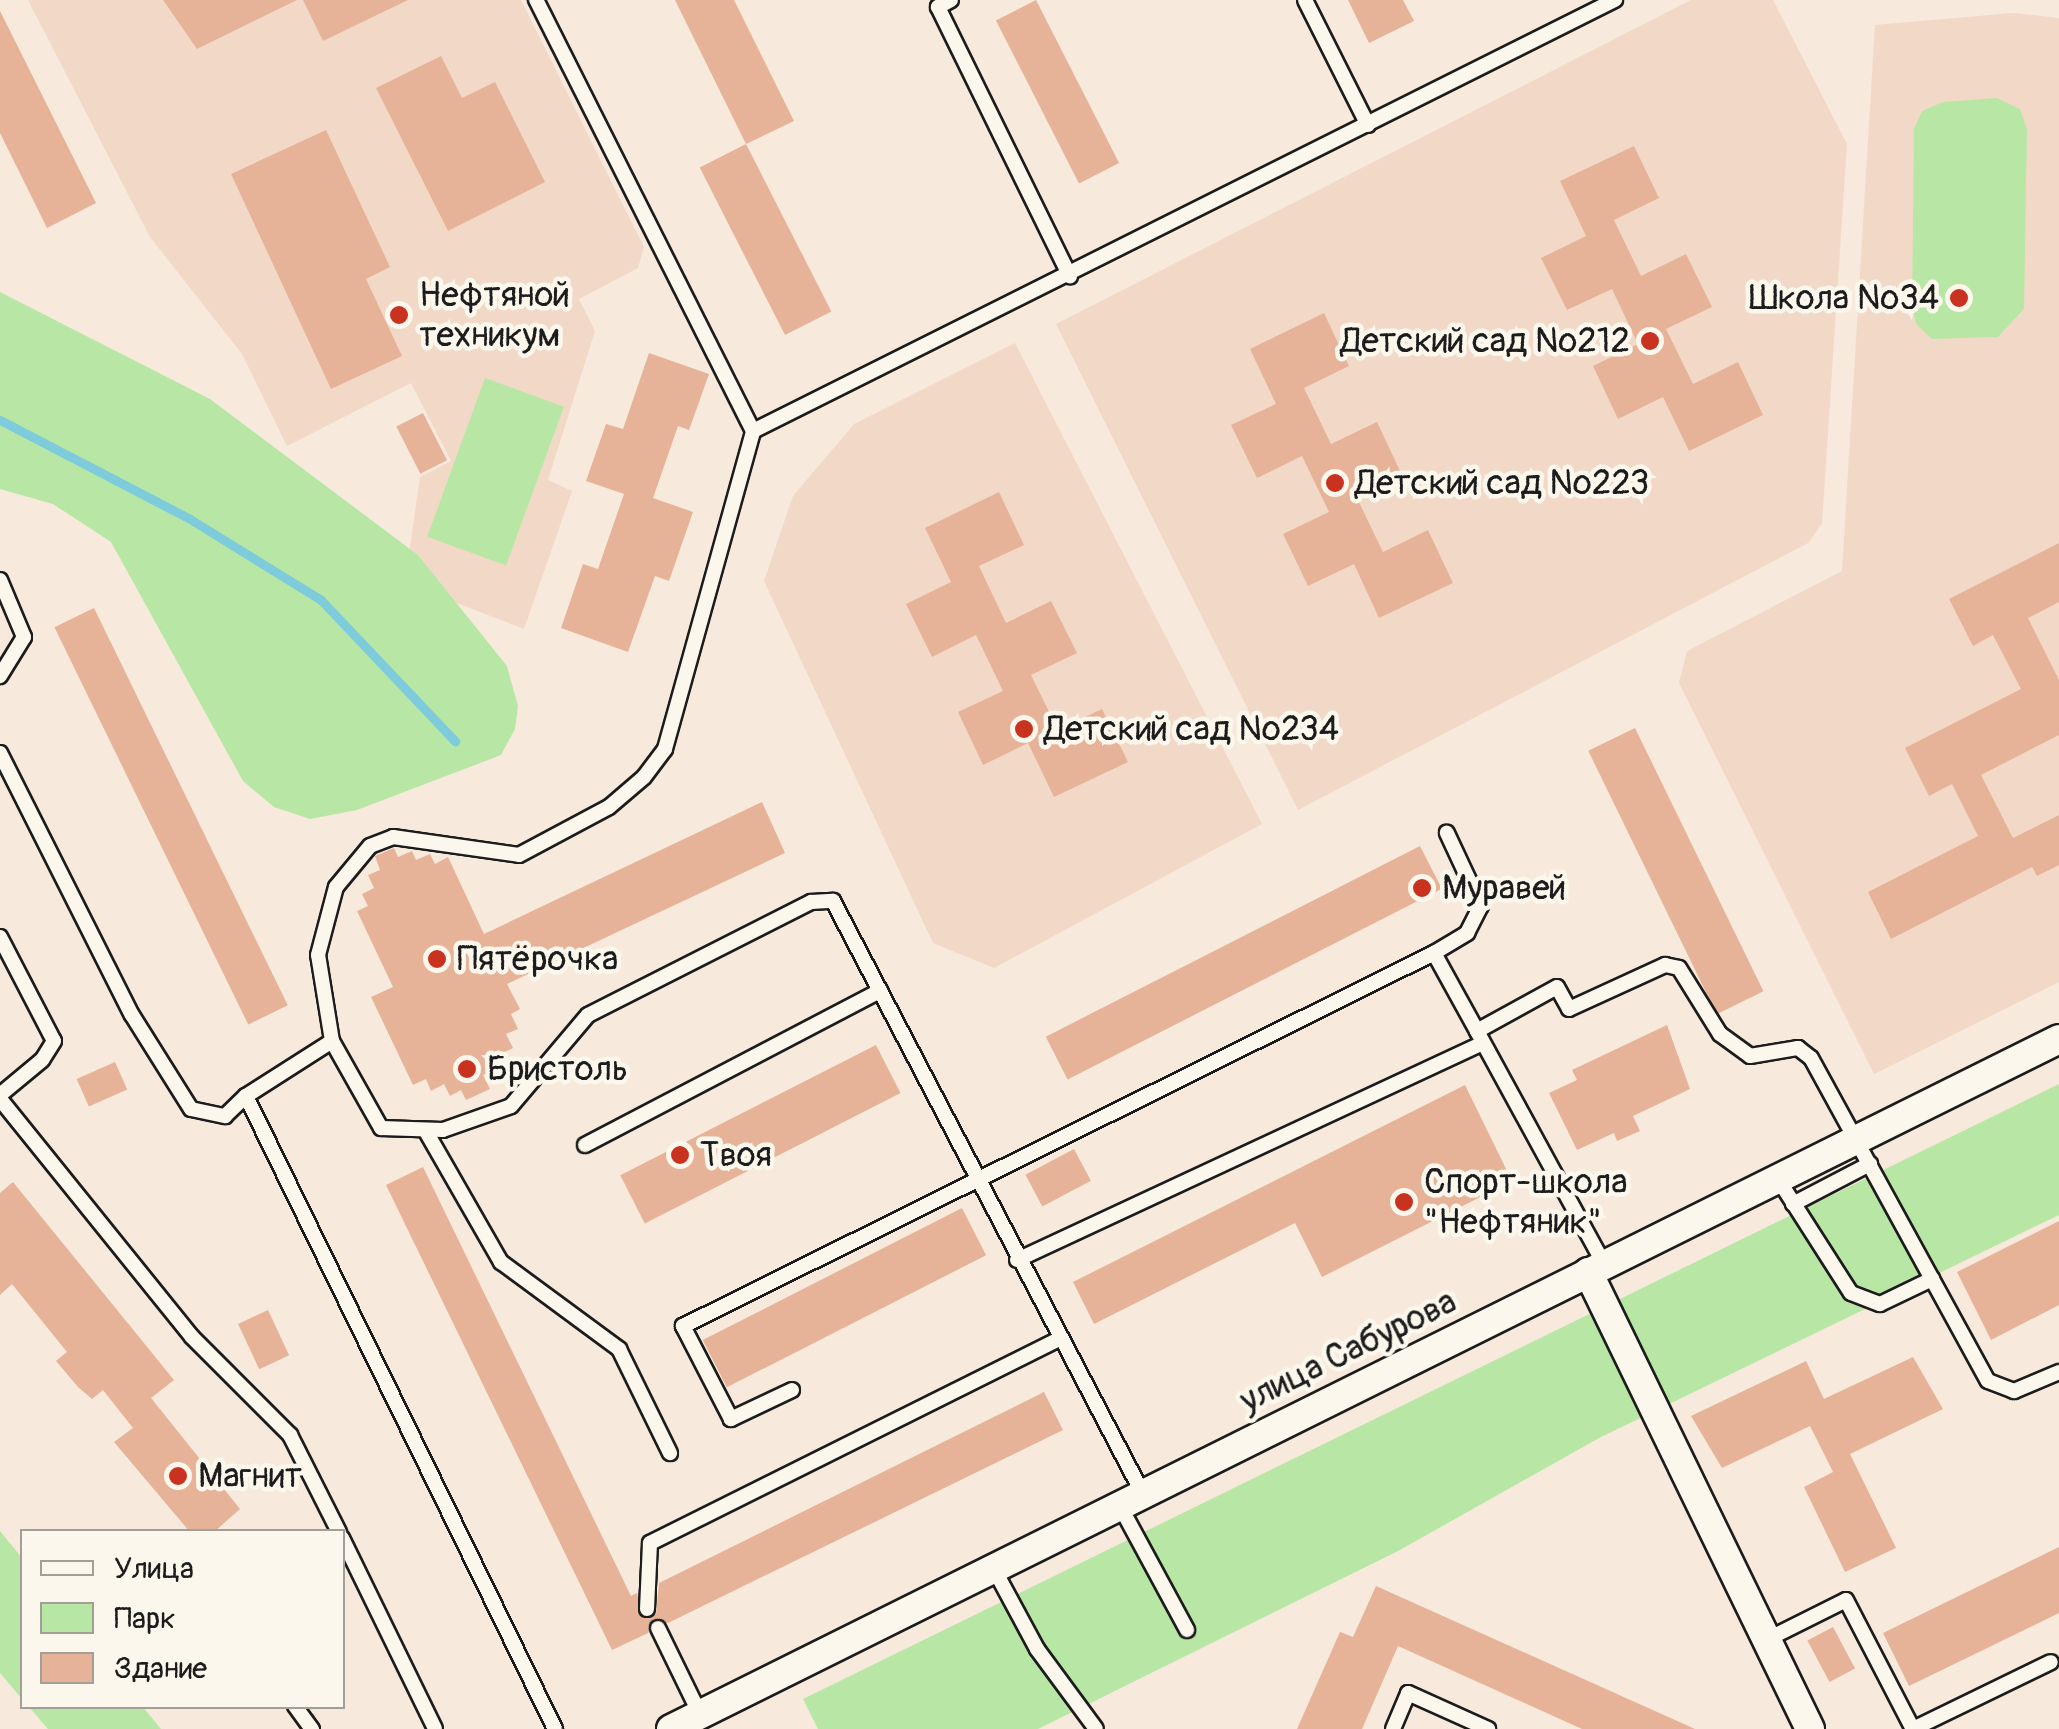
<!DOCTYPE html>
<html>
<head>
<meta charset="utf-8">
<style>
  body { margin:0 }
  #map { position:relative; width:2059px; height:1729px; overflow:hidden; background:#f7e9db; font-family:Pangolin,sans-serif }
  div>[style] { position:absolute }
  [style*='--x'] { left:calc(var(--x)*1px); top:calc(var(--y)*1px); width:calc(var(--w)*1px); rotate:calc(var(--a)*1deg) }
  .built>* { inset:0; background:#f2d9c7 }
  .green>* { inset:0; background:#b8e7a5; transform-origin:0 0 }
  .stream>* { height:9px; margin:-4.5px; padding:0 4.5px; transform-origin:4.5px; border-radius:4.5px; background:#7dcbdb }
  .building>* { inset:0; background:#e6b398; transform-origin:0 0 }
  .roads { filter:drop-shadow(2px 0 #1c1c1c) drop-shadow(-2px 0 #1c1c1c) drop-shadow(0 2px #1c1c1c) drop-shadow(0 -2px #1c1c1c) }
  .service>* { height:14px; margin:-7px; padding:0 7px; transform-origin:7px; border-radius:7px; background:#fbf7ec }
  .minor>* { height:28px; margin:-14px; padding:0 14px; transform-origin:14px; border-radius:14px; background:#fbf7ec }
  .dots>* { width:28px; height:28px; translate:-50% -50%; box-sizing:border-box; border:5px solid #fbf7ec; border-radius:50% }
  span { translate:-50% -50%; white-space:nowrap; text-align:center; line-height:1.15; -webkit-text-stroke:9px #fbf7ec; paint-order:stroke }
  .poi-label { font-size:35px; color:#1c1c1c }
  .left { translate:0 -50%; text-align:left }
  .right { translate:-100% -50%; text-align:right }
  .street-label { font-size:35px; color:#1c1c1c }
  .legend { position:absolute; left:20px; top:1529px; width:325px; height:180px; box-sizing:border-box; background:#fbf7ec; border:2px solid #a29f99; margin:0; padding:12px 18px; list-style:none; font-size:30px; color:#1c1c1c }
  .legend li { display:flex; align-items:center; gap:20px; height:50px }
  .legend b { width:50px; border:2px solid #a29f99 }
</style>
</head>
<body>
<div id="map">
  <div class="built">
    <div style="clip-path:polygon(28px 0,521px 0,644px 247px,638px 268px,579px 299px,595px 331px,548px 480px,572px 491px,524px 629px,405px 583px,420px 477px,451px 461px,411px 383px,287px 446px,242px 354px,150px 237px)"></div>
    <div style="clip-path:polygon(1691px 0,1773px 0,1847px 144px,1822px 524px,1808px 543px,1298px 810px,1056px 324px)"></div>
    <div style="clip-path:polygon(2013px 13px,2059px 18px,2059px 982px,1874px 1074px,1679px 683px,1687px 651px,1842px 571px,1875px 25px)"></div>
    <div style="clip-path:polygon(1015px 343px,1262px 824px,994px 968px,933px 943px,764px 581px,793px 496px,854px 424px)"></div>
  </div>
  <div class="green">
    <div style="clip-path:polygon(1997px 98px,2020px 109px,2027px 129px,2024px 309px,1998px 337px,1932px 339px,1916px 324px,1912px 306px,1914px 129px,1922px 111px,1943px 102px)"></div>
    <div style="clip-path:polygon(0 292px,210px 399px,418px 555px,507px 666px,518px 706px,515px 729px,501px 755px,357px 810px,310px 819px,274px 807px,243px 781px,111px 542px,53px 504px,0 489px)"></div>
    <div style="left:485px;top:378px;width:84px;height:169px;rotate:20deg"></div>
    <div style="clip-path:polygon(2059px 1084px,2059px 1215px,1599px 1438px,1398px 1551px,1038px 1729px,818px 1729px,803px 1699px)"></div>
    <div style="clip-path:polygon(0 1531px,22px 1558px,22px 1699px,0 1673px)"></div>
    <div style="clip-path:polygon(29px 1707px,143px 1707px,161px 1729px,48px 1729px)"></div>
  </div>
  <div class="stream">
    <div style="--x:0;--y:420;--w:214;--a:27.5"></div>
    <div style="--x:190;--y:519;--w:154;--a:31.7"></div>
    <div style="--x:321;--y:600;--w:195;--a:46.5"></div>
  </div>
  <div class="building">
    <div style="clip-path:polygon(163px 0,297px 0,197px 49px)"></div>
    <div style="clip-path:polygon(303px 0,408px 0,323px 41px)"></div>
    <div style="clip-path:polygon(675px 0,734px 0,794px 121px,746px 144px)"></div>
    <div style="left:1036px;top:0;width:183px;height:45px;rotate:63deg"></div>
    <div style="clip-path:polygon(1348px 0,1403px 0,1414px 21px,1369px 43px)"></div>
    <div style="clip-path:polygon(0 11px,96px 203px,47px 228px,0 133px)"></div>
    <div style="clip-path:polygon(441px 56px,462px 98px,495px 82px,545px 182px,448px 231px,376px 88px)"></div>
    <div style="clip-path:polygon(326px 130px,390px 267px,366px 279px,402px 356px,331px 389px,231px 174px)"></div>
    <div style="left:746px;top:144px;width:188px;height:52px;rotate:63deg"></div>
    <div style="clip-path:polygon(1634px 146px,1659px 198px,1614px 220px,1641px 276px,1686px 254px,1712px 307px,1666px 329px,1693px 384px,1738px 362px,1763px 415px,1689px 451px,1663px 397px,1618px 419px,1593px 366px,1638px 344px,1612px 289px,1567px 310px,1541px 258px,1586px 236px,1560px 181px)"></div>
    <div style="clip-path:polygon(1324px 313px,1349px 366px,1304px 388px,1331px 444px,1377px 422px,1402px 475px,1356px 496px,1383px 552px,1428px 530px,1453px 583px,1379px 618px,1354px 564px,1308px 586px,1283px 534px,1329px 512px,1302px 456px,1257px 478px,1231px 425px,1276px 404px,1250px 349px)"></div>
    <div style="clip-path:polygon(649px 353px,709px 374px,689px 430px,678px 426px,653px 498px,693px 512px,669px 581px,655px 576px,628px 652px,561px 628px,583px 564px,598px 569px,624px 494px,586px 481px,606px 424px,623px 429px)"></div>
    <div style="left:423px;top:413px;width:53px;height:30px;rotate:63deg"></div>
    <div style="clip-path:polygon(999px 492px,1024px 545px,979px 566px,1006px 623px,1051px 601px,1077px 653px,1031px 675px,1058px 730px,1102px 709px,1128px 762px,1054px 797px,1028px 743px,983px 765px,958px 712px,1003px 691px,976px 635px,932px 657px,906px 604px,951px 582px,925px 528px)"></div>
    <div style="clip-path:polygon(2059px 543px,2059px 602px,2028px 618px,2059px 680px,2059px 735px,1981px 775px,2013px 838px,2059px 815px,2059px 865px,2037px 876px,2032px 867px,1891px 939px,1868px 892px,1978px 836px,1952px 784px,1929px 796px,1905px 748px,2021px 689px,1993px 635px,1973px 646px,1949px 599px)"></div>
    <div style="left:94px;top:608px;width:442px;height:44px;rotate:64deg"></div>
    <div style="left:1635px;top:728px;width:293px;height:52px;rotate:64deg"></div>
    <div style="clip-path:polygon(762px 802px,785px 853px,507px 984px,520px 1009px,511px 1014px,518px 1029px,506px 1034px,513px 1048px,490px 1059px,495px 1070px,483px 1075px,490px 1089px,466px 1100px,461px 1090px,450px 1096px,444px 1084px,431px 1091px,426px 1079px,413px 1085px,371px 997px,393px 987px,357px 911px,368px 906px,362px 894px,374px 888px,368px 875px,380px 870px,375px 856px,394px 848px,398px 857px,412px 851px,416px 860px,430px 854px,435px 864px,448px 857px,484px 934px)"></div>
    <div style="left:1420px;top:846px;width:48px;height:420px;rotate:63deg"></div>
    <div style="clip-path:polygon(1667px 1025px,1690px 1089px,1633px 1116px,1640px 1131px,1617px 1141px,1614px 1133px,1577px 1150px,1549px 1093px,1577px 1080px,1572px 1070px)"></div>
    <div style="left:876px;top:1045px;width:54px;height:287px;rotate:63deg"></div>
    <div style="left:115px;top:1062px;width:30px;height:42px;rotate:66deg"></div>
    <div style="clip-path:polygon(1465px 1085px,1512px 1181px,1322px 1277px,1295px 1223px,1094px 1324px,1073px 1282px)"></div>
    <div style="left:1074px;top:1149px;width:36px;height:55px;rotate:62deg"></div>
    <div style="clip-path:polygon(423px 1167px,631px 1596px,637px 1593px,642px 1618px,656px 1614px,659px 1583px,1044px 1392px,1063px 1430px,668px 1623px,653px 1619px,648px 1633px,612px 1650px,386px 1185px)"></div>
    <div style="clip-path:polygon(13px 1182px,174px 1380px,151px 1398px,240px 1509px,214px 1532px,190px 1532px,114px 1442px,133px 1428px,103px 1390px,92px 1399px,78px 1387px,56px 1361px,67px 1352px,12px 1284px,0 1295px,0 1193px)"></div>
    <div style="left:962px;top:1208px;width:53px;height:291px;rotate:63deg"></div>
    <div style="clip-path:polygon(2059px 1221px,2059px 1305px,1991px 1340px,1957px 1272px)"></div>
    <div style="left:268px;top:1310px;width:50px;height:33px;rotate:65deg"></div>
    <div style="clip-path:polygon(1913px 1357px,1943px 1409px,1850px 1454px,1896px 1548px,1845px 1572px,1804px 1487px,1833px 1472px,1810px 1426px,1722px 1468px,1691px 1416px,1806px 1361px,1824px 1399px)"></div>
    <div style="clip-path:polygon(2059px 1547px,2059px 1613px,1909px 1686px,1883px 1633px)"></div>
    <div style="clip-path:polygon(1376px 1586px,1695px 1729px,1582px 1729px,1398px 1646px,1362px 1729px,1297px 1729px,1340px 1632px,1353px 1637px)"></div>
    <div style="left:1833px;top:1627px;width:47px;height:29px;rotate:62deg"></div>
  </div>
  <div class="roads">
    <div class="service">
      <div style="--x:951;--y:0;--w:15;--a:152"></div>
      <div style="--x:938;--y:7;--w:300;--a:63.9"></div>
      <div style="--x:1305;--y:0;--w:140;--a:63.3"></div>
      <div style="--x:753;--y:431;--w:964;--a:-26.57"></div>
      <div style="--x:0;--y:580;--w:62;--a:67.2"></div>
      <div style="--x:24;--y:637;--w:46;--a:121.6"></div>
      <div style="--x:0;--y:753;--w:293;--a:63.3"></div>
      <div style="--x:132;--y:1015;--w:111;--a:57.9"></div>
      <div style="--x:191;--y:1109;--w:35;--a:12"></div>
      <div style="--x:225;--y:1116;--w:29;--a:-44"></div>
      <div style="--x:246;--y:1096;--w:704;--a:63.98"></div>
      <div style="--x:0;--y:937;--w:117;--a:62.6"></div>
      <div style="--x:54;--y:1041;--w:22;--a:122"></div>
      <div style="--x:42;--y:1060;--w:55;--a:140.2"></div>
      <div style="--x:1434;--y:953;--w:39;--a:-31"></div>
      <div style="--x:1467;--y:933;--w:30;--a:-63"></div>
      <div style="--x:1481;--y:906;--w:81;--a:-115"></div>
      <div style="--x:332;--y:1041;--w:100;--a:60.6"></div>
      <div style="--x:381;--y:1128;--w:62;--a:1.8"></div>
      <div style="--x:443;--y:1130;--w:72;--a:-19.4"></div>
      <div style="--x:511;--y:1106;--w:119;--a:-49.8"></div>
      <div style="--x:588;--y:1015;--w:250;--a:-26.9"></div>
      <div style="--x:811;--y:902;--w:22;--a:-3"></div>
      <div style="--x:833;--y:901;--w:669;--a:62.4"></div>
      <div style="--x:246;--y:1096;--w:102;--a:-32.6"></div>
      <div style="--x:332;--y:1041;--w:87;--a:-99.2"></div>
      <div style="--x:318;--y:955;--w:70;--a:-75.2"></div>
      <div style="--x:336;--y:887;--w:53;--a:-50.3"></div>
      <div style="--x:370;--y:846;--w:25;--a:-21"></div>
      <div style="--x:393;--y:837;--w:127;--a:8.1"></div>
      <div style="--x:519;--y:855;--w:102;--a:-28.1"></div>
      <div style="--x:609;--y:807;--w:46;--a:-40.6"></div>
      <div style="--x:644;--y:777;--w:35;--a:-53"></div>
      <div style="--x:665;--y:749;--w:330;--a:-74.5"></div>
      <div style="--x:753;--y:431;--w:483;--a:-116.7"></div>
      <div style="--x:0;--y:1099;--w:306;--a:51.1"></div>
      <div style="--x:192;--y:1337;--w:139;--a:45"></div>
      <div style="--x:290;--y:1435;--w:109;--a:63.2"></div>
      <div style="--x:427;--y:1133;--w:149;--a:60.2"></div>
      <div style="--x:501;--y:1262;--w:147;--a:36.4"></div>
      <div style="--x:619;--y:1349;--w:116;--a:63.9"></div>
      <div style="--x:585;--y:1145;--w:333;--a:-27.6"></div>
      <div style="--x:1778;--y:1179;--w:135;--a:57.4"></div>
      <div style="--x:1851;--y:1293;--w:31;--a:21"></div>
      <div style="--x:1880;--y:1304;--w:58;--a:-25.7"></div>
      <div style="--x:1793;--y:1204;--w:87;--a:-27.5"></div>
      <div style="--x:1017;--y:1260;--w:514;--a:-24.97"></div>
      <div style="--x:1604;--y:1264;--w:265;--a:-118.6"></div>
      <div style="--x:1477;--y:1031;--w:91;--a:-28.8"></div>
      <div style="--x:1557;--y:987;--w:25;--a:61"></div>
      <div style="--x:1569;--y:1009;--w:106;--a:-24.6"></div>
      <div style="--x:1665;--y:965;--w:14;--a:12"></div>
      <div style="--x:1679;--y:968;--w:78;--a:58.2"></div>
      <div style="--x:1720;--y:1034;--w:37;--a:36"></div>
      <div style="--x:1750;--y:1056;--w:49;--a:-9.5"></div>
      <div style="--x:1798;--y:1048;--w:16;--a:38"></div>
      <div style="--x:1811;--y:1058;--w:368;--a:61.3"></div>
      <div style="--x:1988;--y:1381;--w:28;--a:21"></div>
      <div style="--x:2014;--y:1391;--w:49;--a:-22.9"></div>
      <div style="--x:792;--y:1390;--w:68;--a:154.6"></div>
      <div style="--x:731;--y:1419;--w:105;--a:-117.3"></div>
      <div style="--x:683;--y:1326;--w:839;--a:-26.41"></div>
      <div style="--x:1434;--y:953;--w:89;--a:61.1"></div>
      <div style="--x:1120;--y:1506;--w:141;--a:61.6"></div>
      <div style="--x:342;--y:1538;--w:212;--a:64"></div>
      <div style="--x:994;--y:1569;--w:91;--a:61.7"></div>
      <div style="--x:1037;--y:1649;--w:99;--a:53.6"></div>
      <div style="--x:647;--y:1609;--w:66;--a:-87.4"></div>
      <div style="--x:650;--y:1543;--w:458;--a:-26.5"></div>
      <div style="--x:658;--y:1628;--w:96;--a:64"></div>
      <div style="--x:1766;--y:1640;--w:89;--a:-26.6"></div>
      <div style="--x:1846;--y:1600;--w:145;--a:62.6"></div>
      <div style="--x:1913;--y:1729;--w:153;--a:-25.9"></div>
      <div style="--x:295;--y:1706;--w:29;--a:54"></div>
      <div style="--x:1393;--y:1729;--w:39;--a:-67"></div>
      <div style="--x:1408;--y:1693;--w:88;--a:24.2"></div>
    </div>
    <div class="minor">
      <div style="--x:1588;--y:1272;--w:508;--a:64.09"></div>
      <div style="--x:671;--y:1729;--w:1550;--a:-26.43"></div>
    </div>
  </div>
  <div class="dots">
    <div style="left:1959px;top:298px;background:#c8321e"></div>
    <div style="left:399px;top:315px;background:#c8321e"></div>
    <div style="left:1650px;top:341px;background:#c8321e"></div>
    <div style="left:1335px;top:483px;background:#c8321e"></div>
    <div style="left:1024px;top:729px;background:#c8321e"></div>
    <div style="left:1422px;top:888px;background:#c8321e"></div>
    <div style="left:437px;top:959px;background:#c8321e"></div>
    <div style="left:467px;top:1069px;background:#c8321e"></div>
    <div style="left:680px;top:1155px;background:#c8321e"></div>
    <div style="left:1404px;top:1202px;background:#c8321e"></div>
    <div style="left:178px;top:1476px;background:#c8321e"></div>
  </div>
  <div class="poi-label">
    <span class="left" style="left:419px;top:315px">Нефтяной<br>техникум</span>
    <span class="right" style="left:1939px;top:298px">Школа №34</span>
    <span class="right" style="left:1630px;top:341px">Детский сад №212</span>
    <span class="left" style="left:1355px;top:483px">Детский сад №223</span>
    <span class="left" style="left:1044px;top:729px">Детский сад №234</span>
    <span class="left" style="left:1442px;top:888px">Муравей</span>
    <span class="left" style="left:457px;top:959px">Пятёрочка</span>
    <span class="left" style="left:487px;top:1069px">Бристоль</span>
    <span class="left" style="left:700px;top:1155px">Твоя</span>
    <span class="left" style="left:1424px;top:1202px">Спорт-школа<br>"Нефтяник"</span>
    <span class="left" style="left:198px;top:1476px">Магнит</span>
  </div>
  <div class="street-label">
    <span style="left:1348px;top:1351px;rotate:-26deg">улица Сабурова</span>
  </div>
  <ul class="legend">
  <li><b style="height:12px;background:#fbf7ec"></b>Улица</li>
  <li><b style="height:28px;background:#b8e7a5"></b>Парк</li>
  <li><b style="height:28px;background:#e6b398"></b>Здание</li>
  </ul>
</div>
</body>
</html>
